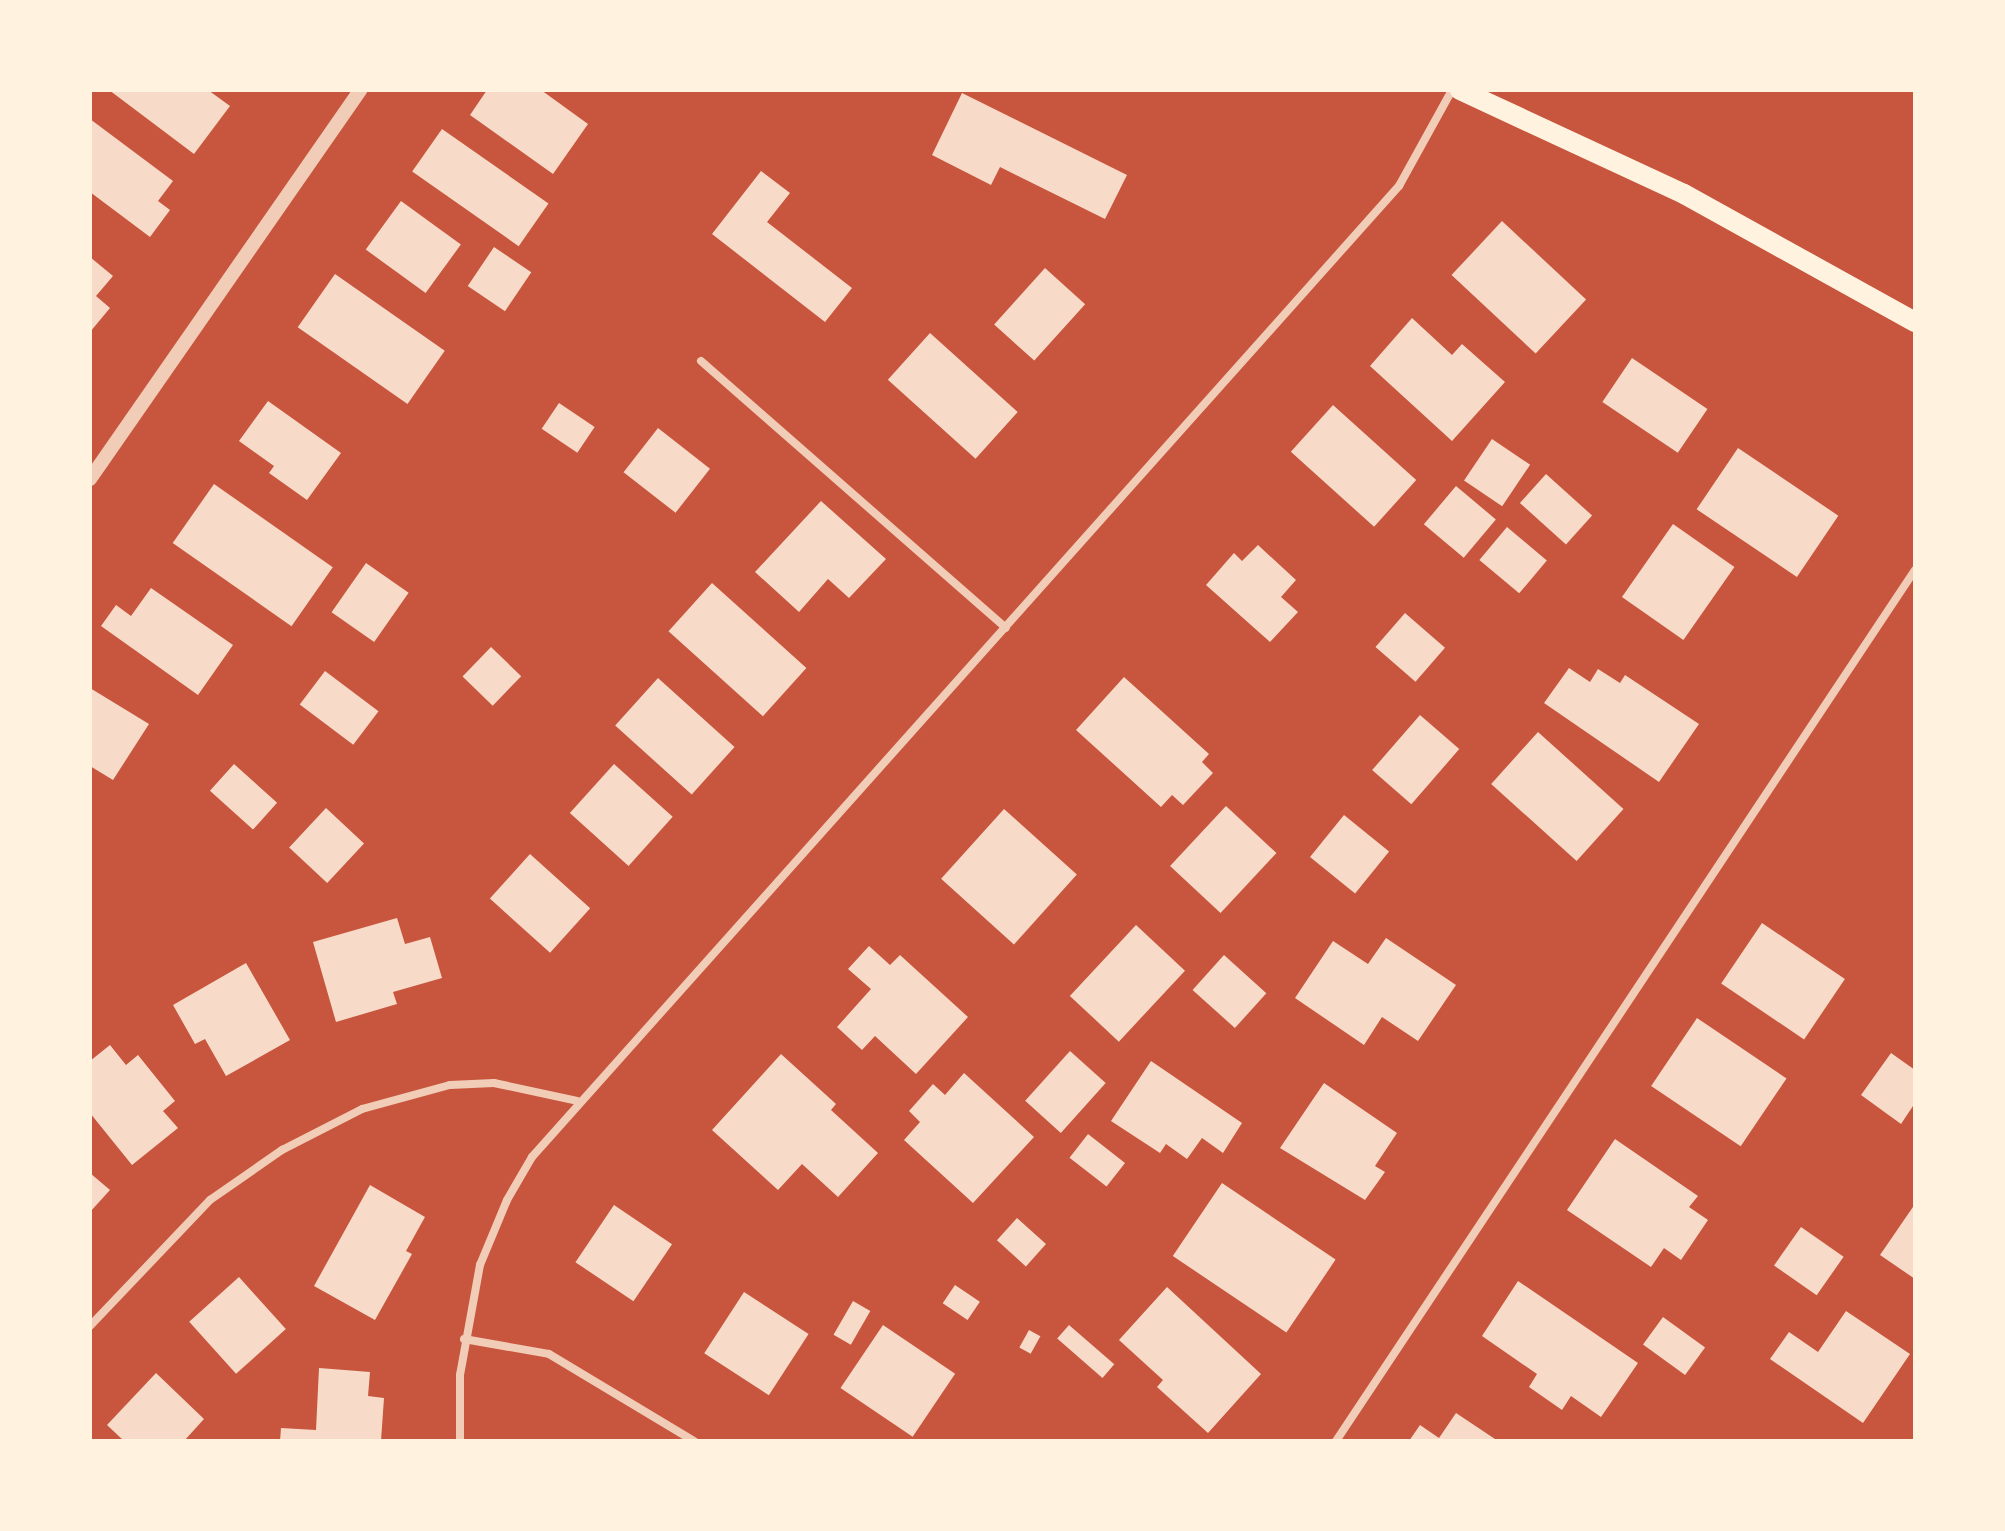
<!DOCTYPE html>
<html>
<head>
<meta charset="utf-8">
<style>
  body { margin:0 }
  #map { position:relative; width:2005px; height:1531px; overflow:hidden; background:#c8553d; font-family:Karla,sans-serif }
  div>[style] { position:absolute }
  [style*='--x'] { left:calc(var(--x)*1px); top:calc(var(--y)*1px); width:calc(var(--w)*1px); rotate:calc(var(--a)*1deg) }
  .building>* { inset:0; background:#f7dbc8; transform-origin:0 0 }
  .minor>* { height:8px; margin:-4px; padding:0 4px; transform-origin:4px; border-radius:4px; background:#f1ccb7 }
  .tertiary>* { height:14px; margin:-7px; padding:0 7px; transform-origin:7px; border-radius:7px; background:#f1ccb7 }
  .primary>* { height:20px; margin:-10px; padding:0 10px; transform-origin:10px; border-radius:10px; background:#fff3e0 }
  span { translate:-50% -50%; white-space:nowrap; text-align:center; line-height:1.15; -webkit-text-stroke:8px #fff3e0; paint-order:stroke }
  .frame { position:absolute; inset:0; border:92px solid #fff3e0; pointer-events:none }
</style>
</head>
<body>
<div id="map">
  <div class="building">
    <div style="clip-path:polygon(109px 90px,208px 90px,230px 106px,194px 154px)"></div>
    <div style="clip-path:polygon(487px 90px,541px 90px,588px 124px,553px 174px,470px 115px)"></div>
    <div style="clip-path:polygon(962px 93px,1127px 175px,1105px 219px,1000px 167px,991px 185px,932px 155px)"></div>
    <div style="clip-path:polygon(90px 119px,173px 181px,158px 201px,170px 210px,150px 237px,90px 192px)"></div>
    <div style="left:442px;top:129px;width:130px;height:52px;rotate:35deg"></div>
    <div style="clip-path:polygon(761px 171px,790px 193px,767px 222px,852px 288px,825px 322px,712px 234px)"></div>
    <div style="left:401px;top:201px;width:74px;height:60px;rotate:36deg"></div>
    <div style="left:1502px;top:221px;width:115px;height:74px;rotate:43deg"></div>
    <div style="left:494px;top:247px;width:45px;height:47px;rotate:34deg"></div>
    <div style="clip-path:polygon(90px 257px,113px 276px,96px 296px,110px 308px,90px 332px)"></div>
    <div style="left:1045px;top:268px;width:54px;height:76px;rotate:42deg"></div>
    <div style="left:335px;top:274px;width:134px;height:65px;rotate:35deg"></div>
    <div style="clip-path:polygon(1412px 318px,1452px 355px,1462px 344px,1505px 382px,1452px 441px,1370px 366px)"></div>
    <div style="left:930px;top:333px;width:118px;height:63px;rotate:42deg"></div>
    <div style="left:1632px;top:358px;width:91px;height:53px;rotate:34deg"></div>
    <div style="clip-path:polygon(268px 401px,341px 453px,307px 500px,269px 473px,274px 466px,239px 441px)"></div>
    <div style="left:559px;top:403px;width:43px;height:31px;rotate:34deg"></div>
    <div style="left:1333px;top:405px;width:112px;height:63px;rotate:42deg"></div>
    <div style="left:658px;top:428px;width:66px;height:56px;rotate:38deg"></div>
    <div style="left:1492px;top:439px;width:46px;height:50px;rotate:34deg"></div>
    <div style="left:1738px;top:448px;width:121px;height:74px;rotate:34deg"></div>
    <div style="left:1546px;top:474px;width:62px;height:39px;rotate:42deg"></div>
    <div style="left:214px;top:484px;width:145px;height:72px;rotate:35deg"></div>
    <div style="left:1456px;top:486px;width:52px;height:50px;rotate:40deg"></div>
    <div style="clip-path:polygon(821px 501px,886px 559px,849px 598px,828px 579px,799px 612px,755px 572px)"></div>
    <div style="left:1673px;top:524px;width:75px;height:89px;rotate:35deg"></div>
    <div style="left:1507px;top:527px;width:52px;height:43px;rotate:40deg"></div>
    <div style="clip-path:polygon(1258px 545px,1296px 580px,1281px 597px,1298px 612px,1270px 642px,1206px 585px,1234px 553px,1242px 561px)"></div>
    <div style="left:366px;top:563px;width:52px;height:60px;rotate:35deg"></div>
    <div style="left:712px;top:583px;width:127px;height:65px;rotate:42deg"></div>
    <div style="clip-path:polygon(151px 588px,233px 645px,198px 695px,101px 626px,116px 605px,131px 616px)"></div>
    <div style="left:1405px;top:613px;width:53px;height:45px;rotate:41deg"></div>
    <div style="left:491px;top:647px;width:42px;height:41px;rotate:44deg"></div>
    <div style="clip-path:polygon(1569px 668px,1590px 682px,1598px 669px,1620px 683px,1625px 675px,1699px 724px,1659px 782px,1544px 703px)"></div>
    <div style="left:325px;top:671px;width:67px;height:42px;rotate:37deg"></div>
    <div style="clip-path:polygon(1124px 677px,1209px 754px,1202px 762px,1213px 773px,1183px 805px,1172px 795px,1161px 807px,1076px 730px)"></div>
    <div style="left:658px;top:678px;width:103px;height:64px;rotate:42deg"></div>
    <div style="clip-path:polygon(90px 688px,149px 724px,113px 780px,90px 766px)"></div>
    <div style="left:1420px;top:715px;width:52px;height:73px;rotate:41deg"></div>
    <div style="left:1538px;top:732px;width:115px;height:70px;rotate:42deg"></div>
    <div style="left:234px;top:764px;width:58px;height:36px;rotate:42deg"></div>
    <div style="left:614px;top:764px;width:79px;height:66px;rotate:42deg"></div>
    <div style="left:1226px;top:806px;width:69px;height:82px;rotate:43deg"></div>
    <div style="left:326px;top:808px;width:52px;height:54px;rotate:43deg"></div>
    <div style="left:1004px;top:809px;width:98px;height:94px;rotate:42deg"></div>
    <div style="left:1344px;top:815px;width:58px;height:54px;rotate:39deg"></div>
    <div style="left:530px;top:854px;width:81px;height:60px;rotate:42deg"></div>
    <div style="clip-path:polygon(397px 918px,405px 944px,430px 937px,442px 978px,393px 992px,397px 1004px,336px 1022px,313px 942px)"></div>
    <div style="left:1762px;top:923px;width:100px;height:73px;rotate:34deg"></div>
    <div style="left:1136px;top:925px;width:67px;height:97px;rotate:43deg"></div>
    <div style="clip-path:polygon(1386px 938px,1456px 985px,1418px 1041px,1382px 1017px,1364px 1045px,1295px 998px,1333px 941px,1368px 964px)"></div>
    <div style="clip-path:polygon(869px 946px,890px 965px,900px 955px,968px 1017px,916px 1074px,875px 1036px,862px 1050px,837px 1027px,871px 989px,848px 969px)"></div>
    <div style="left:1224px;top:955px;width:57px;height:47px;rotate:42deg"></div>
    <div style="clip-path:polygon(246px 963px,290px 1040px,226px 1076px,205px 1039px,195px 1044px,173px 1005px)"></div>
    <div style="left:1697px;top:1018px;width:108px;height:82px;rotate:34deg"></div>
    <div style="clip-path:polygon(110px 1045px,126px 1065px,138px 1055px,175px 1101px,163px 1111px,178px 1128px,132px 1165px,90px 1113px,90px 1061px)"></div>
    <div style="left:1070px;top:1051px;width:48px;height:67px;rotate:42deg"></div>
    <div style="clip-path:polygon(1891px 1053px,1915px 1070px,1915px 1103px,1901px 1124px,1861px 1095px)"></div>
    <div style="clip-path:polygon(781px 1054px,836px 1104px,831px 1110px,878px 1153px,838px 1197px,802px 1164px,778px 1190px,712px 1130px)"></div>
    <div style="clip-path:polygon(1151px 1061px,1242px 1123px,1223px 1153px,1202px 1138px,1187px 1159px,1166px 1144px,1160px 1153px,1111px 1121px)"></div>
    <div style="clip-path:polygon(964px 1073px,1034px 1137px,973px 1203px,904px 1140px,920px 1122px,909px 1111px,933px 1084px,945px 1095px)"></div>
    <div style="clip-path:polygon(1324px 1083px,1397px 1133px,1375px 1166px,1385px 1172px,1365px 1200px,1280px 1148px)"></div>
    <div style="left:1088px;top:1134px;width:47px;height:30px;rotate:38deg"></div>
    <div style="clip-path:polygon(1615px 1139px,1698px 1196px,1689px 1207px,1708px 1220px,1681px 1260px,1664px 1248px,1651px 1267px,1567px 1210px)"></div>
    <div style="clip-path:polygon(90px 1173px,110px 1190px,90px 1212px)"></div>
    <div style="left:1222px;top:1183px;width:137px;height:88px;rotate:34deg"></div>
    <div style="clip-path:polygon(370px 1185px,425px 1217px,406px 1251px,412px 1254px,375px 1320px,314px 1286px)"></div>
    <div style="clip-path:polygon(1915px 1204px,1915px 1279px,1880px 1255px)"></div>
    <div style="left:614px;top:1205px;width:70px;height:69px;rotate:34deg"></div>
    <div style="left:1017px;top:1218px;width:39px;height:30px;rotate:42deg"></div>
    <div style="left:1801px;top:1227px;width:52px;height:47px;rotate:35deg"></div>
    <div style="left:239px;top:1277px;width:70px;height:67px;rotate:48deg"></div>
    <div style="clip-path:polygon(1518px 1281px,1638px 1363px,1601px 1417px,1571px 1396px,1562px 1410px,1529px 1387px,1537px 1374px,1482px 1336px)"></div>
    <div style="left:955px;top:1285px;width:30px;height:22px;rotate:34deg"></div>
    <div style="clip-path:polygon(1167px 1287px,1261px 1374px,1208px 1433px,1157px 1387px,1163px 1380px,1119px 1340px)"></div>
    <div style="left:744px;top:1292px;width:77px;height:73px;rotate:33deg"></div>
    <div style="left:853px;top:1301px;width:20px;height:39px;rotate:30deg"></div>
    <div style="clip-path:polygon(1846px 1311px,1910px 1354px,1863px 1423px,1770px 1359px,1789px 1332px,1818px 1352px)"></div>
    <div style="left:1663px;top:1317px;width:52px;height:34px;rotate:36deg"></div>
    <div style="left:883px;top:1325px;width:87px;height:76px;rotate:34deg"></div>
    <div style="left:1069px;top:1325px;width:60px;height:18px;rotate:41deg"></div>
    <div style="left:1029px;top:1330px;width:13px;height:20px;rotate:29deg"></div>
    <div style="clip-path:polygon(319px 1368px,370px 1372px,368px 1396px,384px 1398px,381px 1441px,280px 1441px,281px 1428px,316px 1430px)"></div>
    <div style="clip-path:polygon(156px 1373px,204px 1419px,184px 1441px,124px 1441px,107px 1425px)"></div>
    <div style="clip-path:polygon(1456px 1413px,1498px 1441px,1409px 1441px,1420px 1425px,1439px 1438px)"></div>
  </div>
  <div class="minor">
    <div style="--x:701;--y:361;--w:405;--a:41.2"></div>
    <div style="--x:90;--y:1326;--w:174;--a:-46.4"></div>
    <div style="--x:210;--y:1200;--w:88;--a:-34.8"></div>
    <div style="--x:282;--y:1150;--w:90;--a:-27.1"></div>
    <div style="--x:362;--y:1109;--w:91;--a:-15.3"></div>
    <div style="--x:450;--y:1085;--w:44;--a:-2.6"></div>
    <div style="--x:494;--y:1083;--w:85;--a:12.2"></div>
    <div style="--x:464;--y:1339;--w:86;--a:10"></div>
    <div style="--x:549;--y:1354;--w:169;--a:31"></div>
    <div style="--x:460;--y:1441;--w:66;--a:-90"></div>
    <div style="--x:460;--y:1375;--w:112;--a:-79.7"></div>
    <div style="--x:480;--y:1265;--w:70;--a:-67.4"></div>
    <div style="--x:507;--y:1200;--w:50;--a:-59.8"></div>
    <div style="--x:532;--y:1157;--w:1302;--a:-48.24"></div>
    <div style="--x:1399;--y:186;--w:110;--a:-61.1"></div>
    <div style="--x:1336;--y:1441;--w:1046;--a:-56.39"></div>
  </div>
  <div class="tertiary">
    <div style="--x:90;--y:479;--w:474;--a:-55.2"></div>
  </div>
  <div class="primary">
    <div style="--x:1460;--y:90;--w:247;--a:24.9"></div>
    <div style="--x:1684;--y:194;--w:264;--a:29"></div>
  </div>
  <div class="frame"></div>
</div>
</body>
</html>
